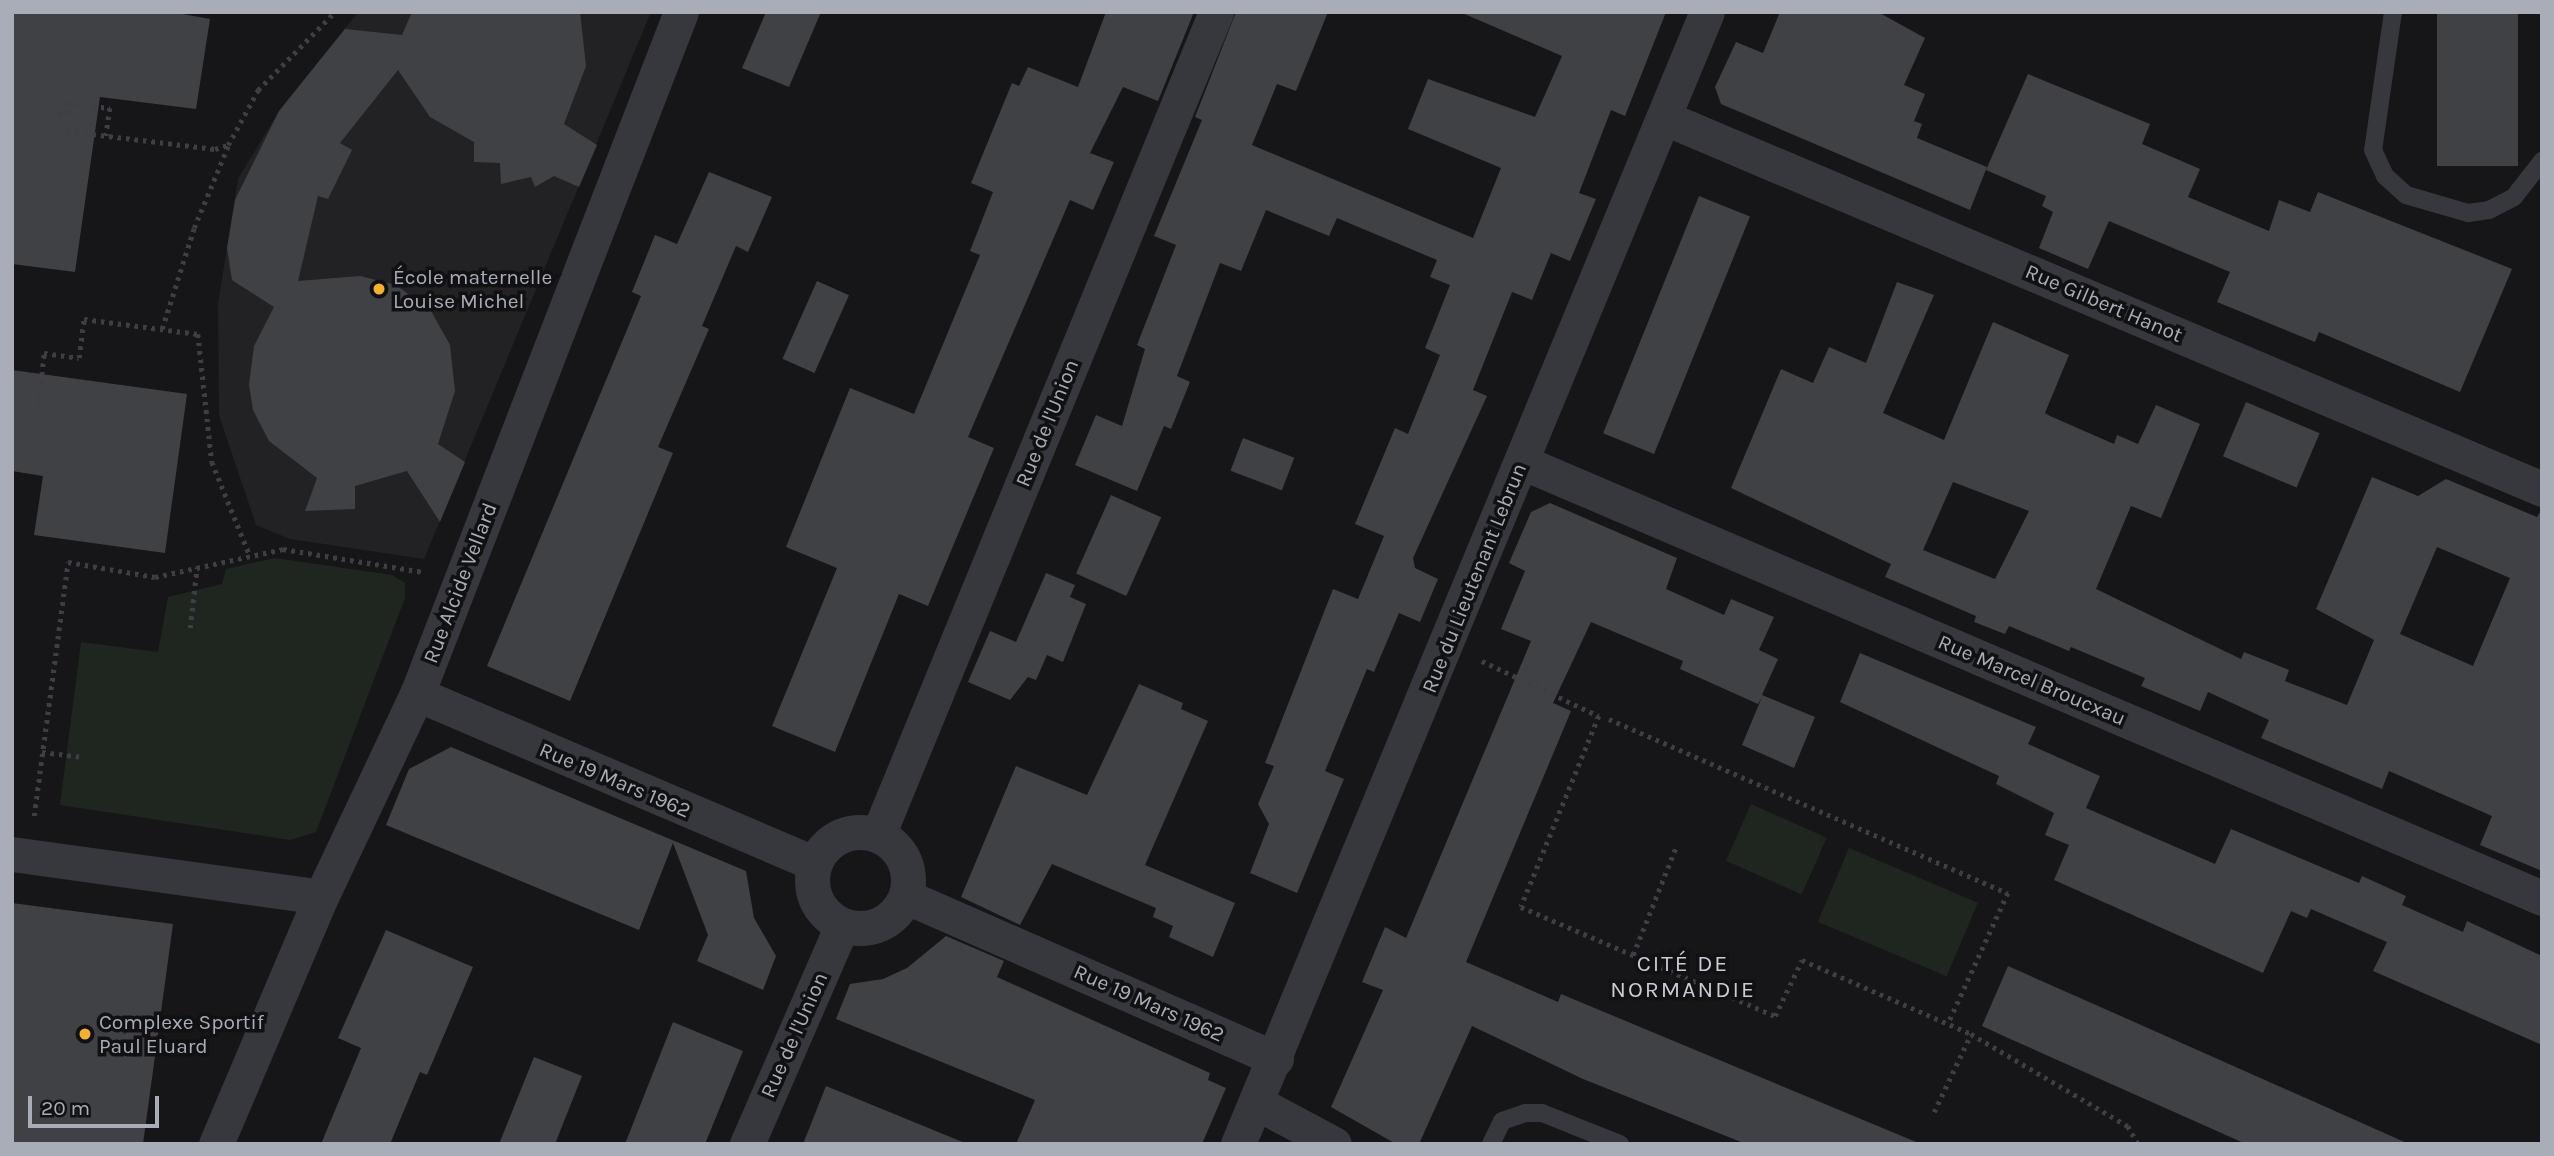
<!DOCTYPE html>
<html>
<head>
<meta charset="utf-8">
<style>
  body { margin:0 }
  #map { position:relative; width:2554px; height:1156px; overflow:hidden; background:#161618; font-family:Karla,sans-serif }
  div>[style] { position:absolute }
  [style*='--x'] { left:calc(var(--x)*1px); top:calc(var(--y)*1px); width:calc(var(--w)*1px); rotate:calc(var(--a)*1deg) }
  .built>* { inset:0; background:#222225 }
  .green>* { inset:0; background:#1e261f; transform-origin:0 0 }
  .building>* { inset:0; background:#404145; transform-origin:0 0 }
  .path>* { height:4.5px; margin-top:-2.25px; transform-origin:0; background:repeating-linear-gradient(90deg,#3d3f44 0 3.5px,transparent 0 8.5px) }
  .lane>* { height:18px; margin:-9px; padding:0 9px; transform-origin:9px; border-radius:9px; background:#37383d }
  .street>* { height:35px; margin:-17.5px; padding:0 17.5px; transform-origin:17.5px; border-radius:17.5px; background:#37383d }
  .street>.ring { margin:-17.5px; padding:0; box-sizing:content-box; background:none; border:35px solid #37383d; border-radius:50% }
  .dots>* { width:19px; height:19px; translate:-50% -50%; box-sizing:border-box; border:4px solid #111113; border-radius:50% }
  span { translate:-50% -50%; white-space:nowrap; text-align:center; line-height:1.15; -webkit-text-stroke:7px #111113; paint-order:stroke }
  .poi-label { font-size:21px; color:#a8adb8 }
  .left { translate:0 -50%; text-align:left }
  .street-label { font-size:21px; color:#a8adb8 }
  .neighbourhood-label { font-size:23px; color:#c9ccd4; letter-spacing:2px }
  .frame { position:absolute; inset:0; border:14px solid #a8adb8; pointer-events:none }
  .scale { position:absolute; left:28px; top:1096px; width:131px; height:32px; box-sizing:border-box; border:4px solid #a8adb8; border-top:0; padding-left:9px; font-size:21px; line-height:24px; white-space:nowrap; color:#a8adb8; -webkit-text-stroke:5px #111113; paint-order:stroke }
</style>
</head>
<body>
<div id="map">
  <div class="built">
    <div style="clip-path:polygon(358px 12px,651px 12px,424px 559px,290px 539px,256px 525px,219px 415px,218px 304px,238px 179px,279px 111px)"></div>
  </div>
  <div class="green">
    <div style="clip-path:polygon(275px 558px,392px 575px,405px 583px,405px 598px,316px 832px,290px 840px,60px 805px,81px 642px,158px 652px,168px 597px,222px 584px,226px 569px)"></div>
    <div style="left:1751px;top:804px;width:83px;height:62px;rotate:24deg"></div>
    <div style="left:1849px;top:848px;width:140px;height:80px;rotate:23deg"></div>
  </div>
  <div class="building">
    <div style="clip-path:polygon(12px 12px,172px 12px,210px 19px,196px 109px,100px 97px,75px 272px,12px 264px)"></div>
    <div style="clip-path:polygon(412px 12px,580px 12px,586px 66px,564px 124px,597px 145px,579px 187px,554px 176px,535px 187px,531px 177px,501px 184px,500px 163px,474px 162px,474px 142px,430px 117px,398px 70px,340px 143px,352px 150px,328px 199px,318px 196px,298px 281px,360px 276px,396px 285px,431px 311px,450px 345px,455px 391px,438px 444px,465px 462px,440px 522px,407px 471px,355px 486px,355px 509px,305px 511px,317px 478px,269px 441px,253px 410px,249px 385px,254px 346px,274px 307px,232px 280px,227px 248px,235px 200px,279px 111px,345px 29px,402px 35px)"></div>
    <div style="clip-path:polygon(766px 12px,821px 12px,789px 87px,742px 68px)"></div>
    <div style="clip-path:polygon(1106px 12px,1194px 12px,1158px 101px,1123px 87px,1090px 153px,1114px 162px,1093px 210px,1070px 200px,968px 437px,994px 448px,928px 606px,899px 594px,835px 752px,772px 726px,837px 568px,786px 547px,850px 388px,914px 414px,980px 255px,970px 251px,993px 192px,971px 183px,1012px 83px,1019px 86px,1028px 67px,1078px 87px)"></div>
    <div style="clip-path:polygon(1236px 12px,1328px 12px,1296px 91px,1277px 84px,1252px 145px,1473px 238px,1501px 168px,1408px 129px,1428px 79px,1535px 117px,1562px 56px,1460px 12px,1666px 12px,1625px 116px,1611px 110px,1579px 193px,1596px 199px,1570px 261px,1551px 253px,1532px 300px,1512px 292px,1473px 390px,1487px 396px,1413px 558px,1415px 568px,1438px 579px,1420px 622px,1399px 613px,1374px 672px,1367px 669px,1325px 771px,1344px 779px,1297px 893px,1250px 873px,1269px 824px,1258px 804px,1274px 766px,1265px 763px,1333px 589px,1358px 599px,1384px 536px,1355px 524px,1395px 428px,1408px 434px,1440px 355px,1425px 348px,1450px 285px,1430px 277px,1437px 260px,1337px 218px,1329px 236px,1266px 210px,1241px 271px,1220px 263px,1177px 376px,1190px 382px,1171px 429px,1164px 426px,1137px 491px,1075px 465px,1096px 415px,1122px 426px,1145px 349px,1137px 345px,1176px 245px,1154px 236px,1202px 120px,1195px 117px)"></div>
    <div style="clip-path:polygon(1780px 12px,1878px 12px,1925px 38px,1904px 85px,1925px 94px,1914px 121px,1922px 124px,1917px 138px,1987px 167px,1970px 210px,1721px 104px,1715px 87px,1736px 42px,1763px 53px)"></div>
    <div style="left:2437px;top:12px;width:81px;height:154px"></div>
    <div style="clip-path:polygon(2028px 74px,2150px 124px,2142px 144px,2200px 169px,2188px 197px,2269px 231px,2279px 200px,2310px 212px,2318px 192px,2512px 269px,2460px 392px,2319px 332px,2315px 342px,2217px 302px,2230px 272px,2109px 221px,2088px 269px,2039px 248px,2053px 212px,2042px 206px,2046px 196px,1986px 170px)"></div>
    <div style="clip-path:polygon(709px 172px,772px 197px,748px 252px,736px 246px,702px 326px,709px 329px,658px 447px,673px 453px,570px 701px,487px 666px,641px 296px,632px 292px,655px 235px,677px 244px)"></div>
    <div style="left:1699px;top:196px;width:55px;height:256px;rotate:22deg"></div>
    <div style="left:817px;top:281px;width:35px;height:85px;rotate:24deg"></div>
    <div style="clip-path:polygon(evenodd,1897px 282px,1934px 295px,1883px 413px,1944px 440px,1993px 322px,2069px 355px,2045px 413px,2050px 416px,2114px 444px,2117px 435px,2138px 444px,2156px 405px,2200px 424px,2161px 518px,2131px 506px,2096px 589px,2241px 659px,2244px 652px,2289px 670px,2285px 681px,2347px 705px,2374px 640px,2316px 609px,2372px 477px,2418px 496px,2446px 479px,2537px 517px,2542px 509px,2542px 871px,2480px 845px,2492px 816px,2389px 771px,2382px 789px,2261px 738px,2269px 720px,2208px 692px,2200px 711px,2141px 686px,2145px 678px,2071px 647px,2069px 651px,2009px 626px,2005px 634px,1974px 622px,1976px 616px,1885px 577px,1891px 564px,1731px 488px,1781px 369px,1813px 383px,1829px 347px,1866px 363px,1897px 282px,1953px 482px,2029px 511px,1995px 579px,1923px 550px,1953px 482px,1897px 282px,2437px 547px,2510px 578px,2473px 666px,2400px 634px,2437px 547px)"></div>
    <div style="clip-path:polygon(12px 370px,187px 394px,165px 553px,34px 535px,43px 476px,12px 471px)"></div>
    <div style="left:2246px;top:402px;width:80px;height:59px;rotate:23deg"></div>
    <div style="left:1243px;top:438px;width:55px;height:35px;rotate:21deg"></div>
    <div style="left:1111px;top:495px;width:55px;height:86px;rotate:24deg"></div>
    <div style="clip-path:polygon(1550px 503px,1677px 558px,1666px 589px,1724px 615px,1731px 599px,1774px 617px,1759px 650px,1778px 659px,1762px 695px,1815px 717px,1794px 768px,1742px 745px,1762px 697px,1758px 704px,1680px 669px,1683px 661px,1591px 622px,1553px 703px,1571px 711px,1466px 962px,1558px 1002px,1561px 994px,1921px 1144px,1746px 1144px,1583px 1079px,1472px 1026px,1419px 1144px,1396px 1144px,1331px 1107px,1383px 990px,1362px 982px,1385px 927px,1406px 938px,1531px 641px,1501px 629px,1525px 571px,1509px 563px,1531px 512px)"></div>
    <div style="clip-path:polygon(1046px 573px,1075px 585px,1070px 597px,1086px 604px,1063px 662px,1047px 655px,1036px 680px,1028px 677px,1010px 700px,968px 682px,990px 631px,1016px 642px)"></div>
    <div style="clip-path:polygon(1860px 653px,2036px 727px,2028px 744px,2100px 776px,2086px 808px,2215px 864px,2231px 829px,2359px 883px,2362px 876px,2406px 896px,2402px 905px,2463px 932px,2467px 921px,2542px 956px,2542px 1045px,2373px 971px,2387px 942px,2311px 909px,2307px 918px,2291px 911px,2263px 973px,2054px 880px,2069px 845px,2045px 835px,2054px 813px,1996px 784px,1999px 776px,1840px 702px)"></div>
    <div style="clip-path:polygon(1139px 684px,1183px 703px,1181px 709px,1208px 721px,1145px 865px,1235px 903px,1213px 957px,1169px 937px,1173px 926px,1153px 917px,1156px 908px,1052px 864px,1020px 925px,961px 897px,1016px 766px,1087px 795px)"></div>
    <div style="clip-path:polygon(451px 747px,746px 871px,754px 918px,776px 956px,763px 990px,697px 961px,708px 935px,673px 843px,639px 930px,386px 825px,409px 769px)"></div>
    <div style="clip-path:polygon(12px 903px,173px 924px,143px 1144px,12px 1144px)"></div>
    <div style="clip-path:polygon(386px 930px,473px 967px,427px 1075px,420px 1072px,390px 1144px,321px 1144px,361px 1048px,338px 1038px)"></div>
    <div style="clip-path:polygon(946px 936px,1004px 961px,997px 977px,1210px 1073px,1208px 1080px,1226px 1088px,1202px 1144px,1016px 1144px,1035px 1100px,836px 1019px,850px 984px,883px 979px,907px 968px)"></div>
    <div style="clip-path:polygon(2008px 966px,2326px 1107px,2409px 1144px,2246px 1144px,2008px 1038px,1982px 1026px)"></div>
    <div style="clip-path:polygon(673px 1022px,743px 1051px,705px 1144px,625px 1144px)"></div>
    <div style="clip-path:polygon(534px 1057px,582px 1076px,555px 1144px,499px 1144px)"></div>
    <div style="clip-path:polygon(826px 1086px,965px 1143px,965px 1144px,803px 1144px)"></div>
  </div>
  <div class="path">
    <div style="--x:51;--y:112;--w:15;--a:8"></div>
    <div style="--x:66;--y:114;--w:11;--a:-85"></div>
    <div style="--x:67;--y:103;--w:43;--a:6.6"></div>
    <div style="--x:110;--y:108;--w:28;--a:98"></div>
    <div style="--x:67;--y:131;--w:149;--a:6.9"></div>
    <div style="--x:215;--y:149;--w:14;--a:-17"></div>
    <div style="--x:228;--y:145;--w:63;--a:-61.4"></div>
    <div style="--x:258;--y:90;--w:110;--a:-45.4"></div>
    <div style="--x:162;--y:329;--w:106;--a:-72.4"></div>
    <div style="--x:194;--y:228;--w:89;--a:-67.5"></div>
    <div style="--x:38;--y:409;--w:56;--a:-83.9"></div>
    <div style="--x:44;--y:353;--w:35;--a:8"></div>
    <div style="--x:79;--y:358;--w:39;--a:-83"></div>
    <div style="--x:84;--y:319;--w:115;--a:7.5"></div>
    <div style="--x:198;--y:334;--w:129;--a:83.8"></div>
    <div style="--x:212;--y:462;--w:101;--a:68"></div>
    <div style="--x:190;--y:628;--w:61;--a:-83.5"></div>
    <div style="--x:1482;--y:661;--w:129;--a:25.2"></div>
    <div style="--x:1599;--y:716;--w:206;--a:112.2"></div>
    <div style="--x:1521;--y:907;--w:276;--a:23.2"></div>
    <div style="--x:1775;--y:1016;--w:62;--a:-64.3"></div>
    <div style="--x:1802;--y:960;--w:184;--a:23.6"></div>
    <div style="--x:1971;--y:1034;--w:182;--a:30.4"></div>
    <div style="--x:2128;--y:1126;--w:21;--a:61"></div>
    <div style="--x:1609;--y:719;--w:435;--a:23.6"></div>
    <div style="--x:2008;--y:893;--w:144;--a:114.6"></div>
    <div style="--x:42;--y:752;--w:38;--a:7"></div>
    <div style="--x:34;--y:816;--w:256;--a:-82.4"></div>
    <div style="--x:68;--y:562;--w:88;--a:9.8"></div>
    <div style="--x:155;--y:577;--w:131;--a:-12.3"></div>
    <div style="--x:283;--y:549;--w:142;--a:9.3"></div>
    <div style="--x:1633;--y:955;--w:116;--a:-68.3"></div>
    <div style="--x:1934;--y:1112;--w:86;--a:-64.6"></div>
  </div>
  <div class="lane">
    <div style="--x:2393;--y:12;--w:139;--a:98.2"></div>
    <div style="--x:2373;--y:150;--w:29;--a:65"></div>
    <div style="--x:2385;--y:176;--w:28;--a:42"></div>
    <div style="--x:2406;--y:195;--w:65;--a:16.2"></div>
    <div style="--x:2468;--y:213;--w:21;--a:-8"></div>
    <div style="--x:2489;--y:210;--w:28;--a:-27"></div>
    <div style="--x:2514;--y:197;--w:46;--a:-52.1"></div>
    <div style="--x:1491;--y:1144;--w:25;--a:-64"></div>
    <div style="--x:1502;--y:1121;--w:24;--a:-19"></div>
    <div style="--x:1525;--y:1113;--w:17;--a:0"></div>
    <div style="--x:1542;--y:1113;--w:84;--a:21.7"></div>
  </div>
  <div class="street">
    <div style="--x:1665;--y:118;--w:952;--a:22.93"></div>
    <div style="--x:1522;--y:462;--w:1109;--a:23.14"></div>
    <div style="--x:417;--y:694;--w:431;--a:23.1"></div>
    <div class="ring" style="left:812px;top:832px;width:61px;height:61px"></div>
    <div style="--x:878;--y:835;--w:890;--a:-67.67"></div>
    <div style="--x:12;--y:854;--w:312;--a:7.9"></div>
    <div style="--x:907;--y:897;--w:403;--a:23.7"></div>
    <div style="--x:1257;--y:1103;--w:87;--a:28"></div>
    <div style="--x:216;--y:1144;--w:268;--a:-67"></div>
    <div style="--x:321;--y:897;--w:225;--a:-64.7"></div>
    <div style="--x:417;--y:694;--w:731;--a:-68.84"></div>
    <div style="--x:747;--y:1144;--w:238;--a:-66.5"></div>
    <div style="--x:1238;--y:1144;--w:1225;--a:-67.5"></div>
  </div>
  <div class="dots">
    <div style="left:379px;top:289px;background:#f2b134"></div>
    <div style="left:85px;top:1034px;background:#f2b134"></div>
  </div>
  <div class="poi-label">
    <span class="left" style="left:393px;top:289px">École maternelle<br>Louise Michel</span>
    <span class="left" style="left:99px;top:1034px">Complexe Sportif<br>Paul Eluard</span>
  </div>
  <div class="street-label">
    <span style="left:2104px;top:303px;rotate:23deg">Rue Gilbert Hanot</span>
    <span style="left:1047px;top:423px;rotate:-68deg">Rue de l'Union</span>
    <span style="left:1474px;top:578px;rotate:-68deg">Rue du Lieutenant Lebrun</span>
    <span style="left:460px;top:583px;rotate:-69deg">Rue Alcide Vellard</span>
    <span style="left:2032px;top:680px;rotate:23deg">Rue Marcel Broucxau</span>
    <span style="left:615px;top:780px;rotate:23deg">Rue 19 Mars 1962</span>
    <span style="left:1149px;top:1003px;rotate:24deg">Rue 19 Mars 1962</span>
    <span style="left:794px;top:1035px;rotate:-66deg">Rue de l'Union</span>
  </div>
  <div class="neighbourhood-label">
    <span style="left:1683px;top:977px">CITÉ DE<br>NORMANDIE</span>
  </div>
  <div class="frame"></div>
  <div class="scale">20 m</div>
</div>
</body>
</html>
